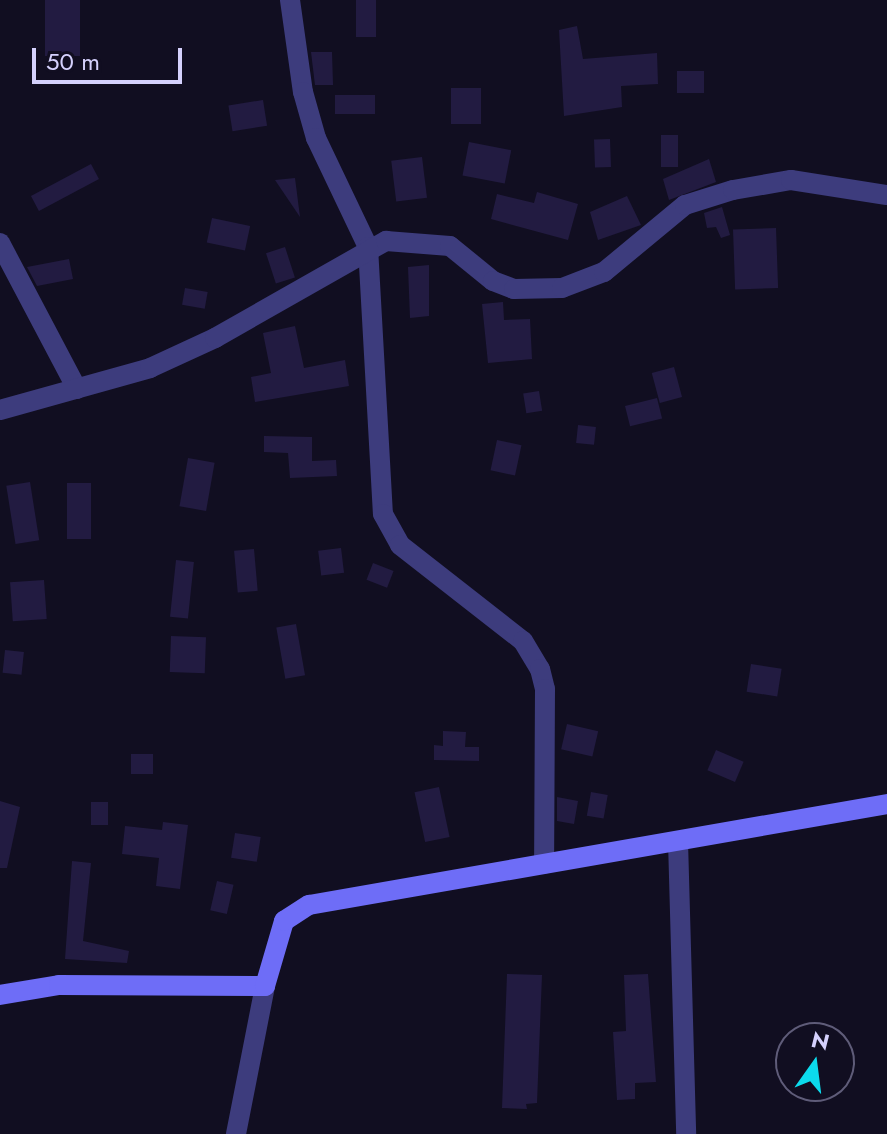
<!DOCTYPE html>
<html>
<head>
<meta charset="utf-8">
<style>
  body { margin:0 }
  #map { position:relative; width:887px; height:1134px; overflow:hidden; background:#110e21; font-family:Jost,sans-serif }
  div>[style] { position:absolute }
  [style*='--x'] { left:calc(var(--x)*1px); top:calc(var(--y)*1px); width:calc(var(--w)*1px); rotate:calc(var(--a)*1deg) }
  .building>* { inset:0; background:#221b41; transform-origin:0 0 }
  .street>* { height:20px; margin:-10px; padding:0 10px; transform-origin:10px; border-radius:10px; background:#3d3c7d }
  .secondary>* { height:20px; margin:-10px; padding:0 10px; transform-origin:10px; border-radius:10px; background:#6e6df7 }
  span { translate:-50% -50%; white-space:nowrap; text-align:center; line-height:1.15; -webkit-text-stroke:6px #110e21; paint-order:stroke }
  .north { position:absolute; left:775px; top:1022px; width:80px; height:80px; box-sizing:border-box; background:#110e21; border:2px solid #5f5c79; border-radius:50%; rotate:14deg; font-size:22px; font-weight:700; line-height:32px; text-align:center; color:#d5d1fd }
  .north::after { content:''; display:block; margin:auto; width:28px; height:36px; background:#0cdbed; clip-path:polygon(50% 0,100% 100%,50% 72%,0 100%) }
  .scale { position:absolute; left:32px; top:48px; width:150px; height:36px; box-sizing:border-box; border:4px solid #d5d1fd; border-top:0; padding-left:10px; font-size:24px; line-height:28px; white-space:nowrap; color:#d5d1fd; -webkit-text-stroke:6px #110e21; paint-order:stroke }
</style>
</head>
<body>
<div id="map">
  <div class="building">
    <div style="left:45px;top:0;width:35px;height:56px"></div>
    <div style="left:356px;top:0;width:20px;height:37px"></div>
    <div style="clip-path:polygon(577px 26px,583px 59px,657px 53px,658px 84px,621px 86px,622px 107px,564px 116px,559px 30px)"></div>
    <div style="clip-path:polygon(311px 52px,332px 52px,333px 85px,315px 85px)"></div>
    <div style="left:677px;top:71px;width:27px;height:22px"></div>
    <div style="left:451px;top:88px;width:30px;height:36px"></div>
    <div style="left:375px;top:95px;width:19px;height:40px;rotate:90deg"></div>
    <div style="left:263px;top:100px;width:26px;height:35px;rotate:81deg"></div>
    <div style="left:661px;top:135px;width:17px;height:32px"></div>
    <div style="left:610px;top:139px;width:28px;height:16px;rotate:88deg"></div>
    <div style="left:469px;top:142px;width:43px;height:34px;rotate:11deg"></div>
    <div style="left:422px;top:157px;width:41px;height:31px;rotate:83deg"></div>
    <div style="clip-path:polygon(709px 159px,716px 182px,669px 200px,663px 179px)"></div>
    <div style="left:91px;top:164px;width:17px;height:68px;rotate:62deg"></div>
    <div style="clip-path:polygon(295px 178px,300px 217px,275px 180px)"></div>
    <div style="clip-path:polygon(537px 192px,578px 204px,568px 240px,491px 219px,497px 194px,534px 203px)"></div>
    <div style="clip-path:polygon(627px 196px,641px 225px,598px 240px,590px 212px)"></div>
    <div style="clip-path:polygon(722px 207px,730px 235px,721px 238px,716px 227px,707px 228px,704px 213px)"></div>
    <div style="left:212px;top:218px;width:39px;height:25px;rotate:12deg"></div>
    <div style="left:776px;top:228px;width:60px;height:43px;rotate:88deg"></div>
    <div style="left:285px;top:247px;width:32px;height:20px;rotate:72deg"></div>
    <div style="clip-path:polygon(69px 259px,73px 279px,37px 286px,27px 267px)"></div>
    <div style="clip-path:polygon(429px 265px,429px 316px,410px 318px,408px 267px)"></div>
    <div style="left:185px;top:288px;width:23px;height:17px;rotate:10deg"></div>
    <div style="clip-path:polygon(503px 302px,504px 320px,530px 319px,532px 359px,488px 363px,482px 304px)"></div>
    <div style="clip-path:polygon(295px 326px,304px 368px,345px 360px,349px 386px,255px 402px,251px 377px,271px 373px,263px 333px)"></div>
    <div style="left:674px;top:367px;width:31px;height:23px;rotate:75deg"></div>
    <div style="left:539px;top:391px;width:20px;height:16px;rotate:81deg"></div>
    <div style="left:657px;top:398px;width:21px;height:33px;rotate:76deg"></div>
    <div style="left:578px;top:425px;width:18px;height:18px;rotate:6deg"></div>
    <div style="clip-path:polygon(264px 436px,312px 437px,312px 461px,336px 460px,337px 476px,290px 478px,288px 453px,264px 452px)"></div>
    <div style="left:497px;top:440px;width:25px;height:31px;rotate:12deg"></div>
    <div style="left:188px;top:458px;width:27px;height:49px;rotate:10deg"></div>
    <div style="left:30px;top:482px;width:59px;height:24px;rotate:81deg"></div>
    <div style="left:67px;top:483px;width:24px;height:56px"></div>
    <div style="left:341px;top:548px;width:25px;height:23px;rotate:83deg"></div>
    <div style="left:254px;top:549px;width:42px;height:20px;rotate:85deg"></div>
    <div style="left:176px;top:560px;width:18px;height:57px;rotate:6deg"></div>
    <div style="left:373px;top:563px;width:22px;height:18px;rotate:21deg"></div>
    <div style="left:44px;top:580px;width:39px;height:34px;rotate:86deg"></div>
    <div style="left:296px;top:624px;width:52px;height:20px;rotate:80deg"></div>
    <div style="left:171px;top:636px;width:35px;height:36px;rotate:2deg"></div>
    <div style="left:5px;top:650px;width:19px;height:23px;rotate:6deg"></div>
    <div style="left:751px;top:664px;width:31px;height:28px;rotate:9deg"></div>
    <div style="left:567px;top:724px;width:32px;height:26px;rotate:13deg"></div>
    <div style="clip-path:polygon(443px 731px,466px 732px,465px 747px,479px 747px,479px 761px,434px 760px,434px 745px,443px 746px)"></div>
    <div style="left:716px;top:750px;width:30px;height:22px;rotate:23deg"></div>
    <div style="left:131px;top:754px;width:22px;height:20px"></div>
    <div style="left:439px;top:787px;width:51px;height:25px;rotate:78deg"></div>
    <div style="left:591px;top:792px;width:17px;height:24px;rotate:10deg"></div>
    <div style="clip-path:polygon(557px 797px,578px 801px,574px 824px,557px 821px)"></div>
    <div style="clip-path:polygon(0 801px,20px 807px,7px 868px,0 868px)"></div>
    <div style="left:108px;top:802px;width:23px;height:17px;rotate:90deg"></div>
    <div style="clip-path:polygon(163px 822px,188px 825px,180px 889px,156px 886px,159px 858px,122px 854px,125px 826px,162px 830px)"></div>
    <div style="left:235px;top:833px;width:26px;height:25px;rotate:9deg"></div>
    <div style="clip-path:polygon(72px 861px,91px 863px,83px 941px,129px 951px,127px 963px,65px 959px)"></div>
    <div style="left:217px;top:881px;width:17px;height:30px;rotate:13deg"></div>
    <div style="clip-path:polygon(507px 974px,542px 975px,537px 1103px,526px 1104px,527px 1109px,502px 1108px)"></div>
    <div style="clip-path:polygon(648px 974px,656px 1082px,635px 1083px,635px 1099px,617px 1100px,613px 1032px,626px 1031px,624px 975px)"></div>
  </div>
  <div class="street">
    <div style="--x:290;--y:0;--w:93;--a:82"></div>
    <div style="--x:303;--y:92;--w:48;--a:74.2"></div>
    <div style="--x:316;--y:138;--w:121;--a:64.5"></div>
    <div style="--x:368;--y:247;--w:267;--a:86.8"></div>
    <div style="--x:383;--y:514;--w:35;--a:61"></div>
    <div style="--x:400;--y:545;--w:156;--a:38"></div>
    <div style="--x:523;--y:641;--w:33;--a:59"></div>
    <div style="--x:540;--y:669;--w:21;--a:76"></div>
    <div style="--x:545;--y:689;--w:175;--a:90.3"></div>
    <div style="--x:0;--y:243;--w:165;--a:62.2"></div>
    <div style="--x:0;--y:410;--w:156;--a:-15.6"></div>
    <div style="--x:150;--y:368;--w:72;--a:-24.8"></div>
    <div style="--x:215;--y:338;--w:197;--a:-29.6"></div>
    <div style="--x:386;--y:241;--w:64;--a:4.5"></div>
    <div style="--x:450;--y:246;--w:55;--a:39.1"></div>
    <div style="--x:493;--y:281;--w:22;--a:21"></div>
    <div style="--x:514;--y:289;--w:48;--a:-1.2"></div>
    <div style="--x:562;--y:288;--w:45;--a:-20.9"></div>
    <div style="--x:604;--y:272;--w:105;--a:-39.6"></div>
    <div style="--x:685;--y:205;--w:50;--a:-17.4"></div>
    <div style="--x:733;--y:190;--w:59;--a:-9.8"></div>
    <div style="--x:791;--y:180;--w:97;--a:8.9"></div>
    <div style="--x:678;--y:841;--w:293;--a:88.4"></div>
    <div style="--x:236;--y:1134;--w:151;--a:-78.9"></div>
  </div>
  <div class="secondary">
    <div style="--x:0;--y:995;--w:60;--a:-9.6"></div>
    <div style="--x:59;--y:985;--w:206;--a:0.3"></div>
    <div style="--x:265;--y:986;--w:68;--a:-73.7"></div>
    <div style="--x:284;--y:921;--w:30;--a:-33"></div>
    <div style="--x:309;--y:905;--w:587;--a:-9.91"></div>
  </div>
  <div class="north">N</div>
  <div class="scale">50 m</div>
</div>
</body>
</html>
